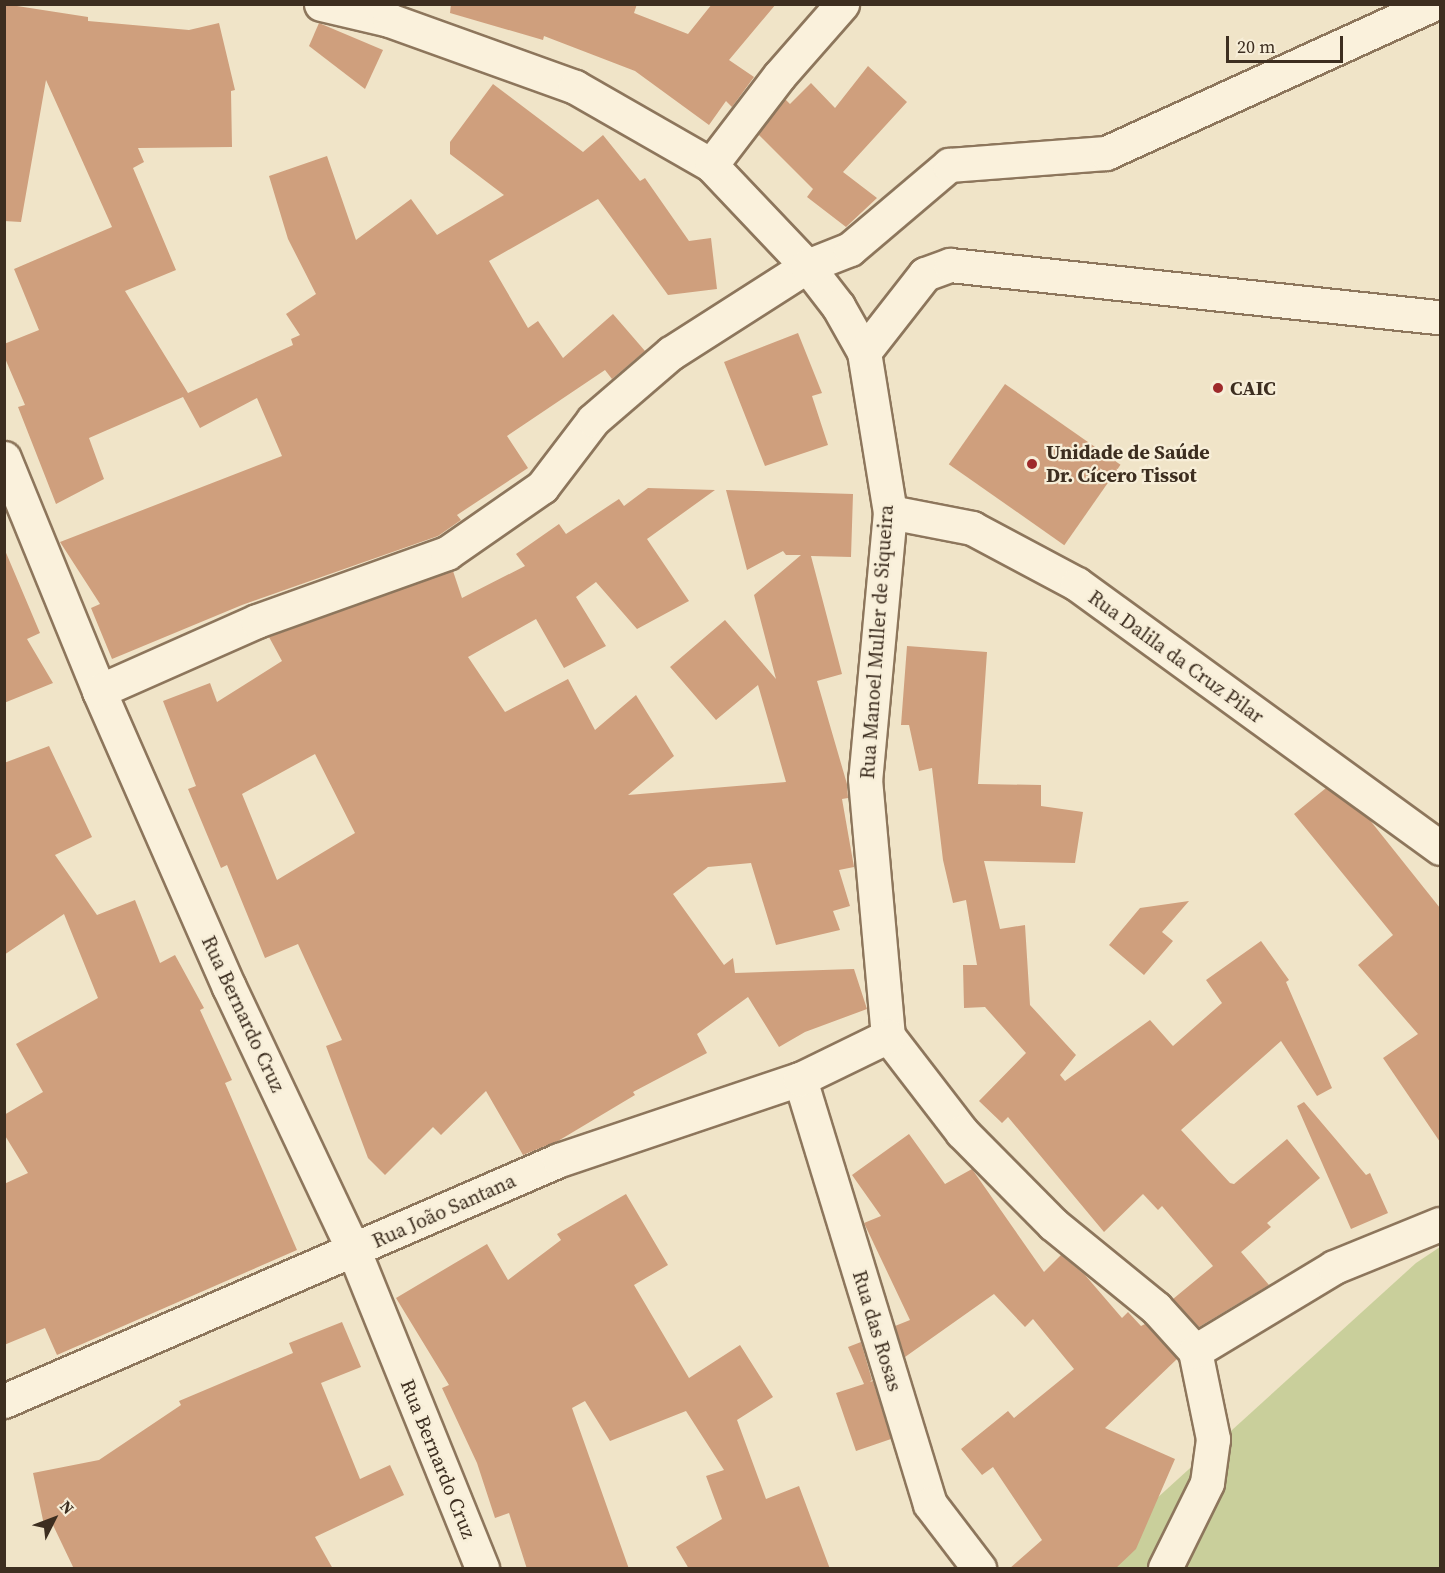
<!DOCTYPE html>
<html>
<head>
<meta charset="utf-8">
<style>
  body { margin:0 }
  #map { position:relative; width:1445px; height:1573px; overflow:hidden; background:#f0e4c8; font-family:"Source Serif 4",serif }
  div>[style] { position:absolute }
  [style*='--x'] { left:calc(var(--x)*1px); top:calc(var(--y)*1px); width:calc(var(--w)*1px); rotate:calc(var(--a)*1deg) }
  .green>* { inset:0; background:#c9cf9b }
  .building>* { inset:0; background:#cf9f7d; transform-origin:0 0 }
  .roads { filter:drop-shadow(2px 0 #8d765c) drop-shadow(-2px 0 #8d765c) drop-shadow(0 2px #8d765c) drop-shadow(0 -2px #8d765c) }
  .minor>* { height:33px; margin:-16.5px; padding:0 16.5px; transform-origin:16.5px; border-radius:16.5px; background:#faf1dc }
  .dots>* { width:16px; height:16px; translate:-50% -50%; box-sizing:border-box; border:3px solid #f7eed8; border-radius:50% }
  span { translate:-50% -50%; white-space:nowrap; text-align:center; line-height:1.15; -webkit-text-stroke:4.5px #f7eed8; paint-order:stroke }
  .poi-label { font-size:20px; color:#3d2e20; font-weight:700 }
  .left { translate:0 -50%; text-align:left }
  .street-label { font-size:20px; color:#3d2e20 }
  .frame { position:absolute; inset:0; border:6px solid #3d2e20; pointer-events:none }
  .north { position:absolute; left:24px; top:1489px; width:60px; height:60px; -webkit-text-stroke:4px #f7eed8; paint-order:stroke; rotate:48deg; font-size:16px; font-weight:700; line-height:24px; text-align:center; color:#3d2e20 }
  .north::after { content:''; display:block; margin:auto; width:21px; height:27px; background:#3d2e20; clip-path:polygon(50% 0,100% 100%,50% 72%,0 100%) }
  .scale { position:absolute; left:1226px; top:36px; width:117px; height:27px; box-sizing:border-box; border:3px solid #3d2e20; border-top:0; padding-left:8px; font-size:18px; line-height:21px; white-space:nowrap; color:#3d2e20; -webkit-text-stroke:4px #f7eed8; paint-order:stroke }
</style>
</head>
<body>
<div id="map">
  <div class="green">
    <div style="clip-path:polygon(1440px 1247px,1440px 1568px,1080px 1568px,1416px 1263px)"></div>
  </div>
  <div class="building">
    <div style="clip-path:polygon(4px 4px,88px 17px,88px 21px,189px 30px,219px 23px,235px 90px,231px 91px,232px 147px,138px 148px,144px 162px,133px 168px,176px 270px,125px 291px,188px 393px,293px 345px,291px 339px,300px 335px,286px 314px,316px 294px,288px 239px,269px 176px,327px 156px,356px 240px,411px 199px,437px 235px,504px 195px,450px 154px,450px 142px,493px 84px,583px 152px,603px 135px,640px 181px,645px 178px,689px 241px,711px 238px,717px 289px,668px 295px,598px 199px,489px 261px,528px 328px,538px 321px,563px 358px,613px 314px,645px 351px,612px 379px,605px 370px,507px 436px,528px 468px,457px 515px,461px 520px,438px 536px,242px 605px,112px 659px,91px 608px,100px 604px,60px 542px,282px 456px,257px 398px,200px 428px,183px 397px,89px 438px,104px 479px,56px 504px,18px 407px,25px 405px,4px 356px,4px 344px,39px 330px,14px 269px,112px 227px,46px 80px,21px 222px,4px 221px)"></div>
    <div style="clip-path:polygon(451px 4px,637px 4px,634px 13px,688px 34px,712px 4px,776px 4px,729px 60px,754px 77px,732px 107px,726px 101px,709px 125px,635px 71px,544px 36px,543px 40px,450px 13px)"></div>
    <div style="clip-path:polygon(319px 23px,383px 50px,365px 89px,309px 46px)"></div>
    <div style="clip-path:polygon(868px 66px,907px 102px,843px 172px,877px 198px,846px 227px,807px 197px,813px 189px,758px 134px,785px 99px,790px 104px,811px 83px,835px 108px)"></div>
    <div style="clip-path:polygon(798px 333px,822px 393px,812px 396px,828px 445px,765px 466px,724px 362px)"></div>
    <div style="left:1005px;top:384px;width:141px;height:98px;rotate:35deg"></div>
    <div style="clip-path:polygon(evenodd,648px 488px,715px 490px,647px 539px,689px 601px,637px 629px,596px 582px,576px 597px,606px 646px,564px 668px,536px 619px,468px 657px,505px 712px,568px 679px,595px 730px,636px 695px,674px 756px,628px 795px,786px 782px,758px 685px,716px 720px,670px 667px,725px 620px,776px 679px,754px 595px,801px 555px,786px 555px,783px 551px,747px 570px,726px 490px,853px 494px,851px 557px,811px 556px,842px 674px,817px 681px,847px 784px,848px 798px,842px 799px,854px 867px,839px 870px,850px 906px,833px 911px,840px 930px,776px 945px,751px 863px,708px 867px,673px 894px,724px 965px,733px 958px,735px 973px,854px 969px,867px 1009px,805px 1032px,779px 1047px,748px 997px,697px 1034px,707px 1053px,633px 1092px,635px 1095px,558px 1141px,523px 1155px,486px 1091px,441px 1135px,433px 1127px,385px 1175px,368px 1158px,326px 1046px,342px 1040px,298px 944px,265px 958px,227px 865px,221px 868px,188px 789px,196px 786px,163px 701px,210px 683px,217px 702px,282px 661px,269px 637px,453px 571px,462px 598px,525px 566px,516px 554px,559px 524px,566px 534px,619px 499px,624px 506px,648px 488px,315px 754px,355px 833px,277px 880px,242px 794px,315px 754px)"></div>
    <div style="clip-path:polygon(4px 548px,40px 633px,27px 639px,53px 683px,4px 703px)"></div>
    <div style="clip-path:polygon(907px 646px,987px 652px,978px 784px,1041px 785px,1041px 806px,1083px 812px,1075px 863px,984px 861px,1000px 929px,1025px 925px,1030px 1005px,1076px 1055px,1060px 1075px,1065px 1081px,1150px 1020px,1173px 1046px,1222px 1003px,1206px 980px,1261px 941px,1289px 980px,1286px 982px,1332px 1088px,1317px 1096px,1281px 1041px,1181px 1130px,1230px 1183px,1234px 1184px,1287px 1139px,1320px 1178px,1267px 1223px,1271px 1227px,1241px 1252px,1269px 1285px,1199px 1327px,1173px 1299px,1213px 1266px,1162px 1206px,1158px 1210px,1143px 1194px,1104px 1232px,1008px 1117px,1002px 1123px,979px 1101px,1026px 1053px,985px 1007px,964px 1008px,963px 965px,977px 965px,966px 900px,953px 903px,943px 860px,932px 768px,919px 771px,909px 725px,901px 725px)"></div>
    <div style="clip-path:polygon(49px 746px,92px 837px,55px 855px,97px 915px,135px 900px,160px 963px,175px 955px,204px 1008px,200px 1010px,232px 1080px,225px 1083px,297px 1250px,57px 1355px,45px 1328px,4px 1345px,4px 1184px,28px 1173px,4px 1134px,4px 1115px,43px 1092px,16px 1044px,98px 998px,64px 914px,4px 955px,4px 763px)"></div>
    <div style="clip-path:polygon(1326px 788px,1369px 819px,1440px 908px,1440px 1142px,1383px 1058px,1418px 1034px,1358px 965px,1393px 935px,1294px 814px)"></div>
    <div style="clip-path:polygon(1189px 901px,1162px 932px,1173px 941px,1144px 975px,1109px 945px,1140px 908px)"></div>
    <div style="clip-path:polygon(1304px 1102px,1366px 1175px,1370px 1173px,1388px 1213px,1351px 1229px,1297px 1106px)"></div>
    <div style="clip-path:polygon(909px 1134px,945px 1184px,972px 1169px,1044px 1272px,1061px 1255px,1085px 1275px,1122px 1318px,1128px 1312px,1141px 1326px,1145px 1324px,1177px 1359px,1105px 1428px,1175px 1459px,1136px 1549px,1115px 1569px,1009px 1569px,1042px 1540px,993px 1467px,982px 1475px,961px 1449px,1008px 1411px,1014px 1418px,1074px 1369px,1033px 1319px,1025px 1327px,994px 1294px,905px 1357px,895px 1326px,910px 1320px,864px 1223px,881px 1216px,852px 1175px)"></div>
    <div style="clip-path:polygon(626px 1194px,668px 1265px,634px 1285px,689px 1378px,740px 1345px,773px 1397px,737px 1420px,766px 1499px,799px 1486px,830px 1569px,689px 1569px,676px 1547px,722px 1519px,706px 1476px,724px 1470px,686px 1411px,610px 1441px,585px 1401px,572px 1408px,629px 1569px,527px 1569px,509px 1513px,495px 1518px,477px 1463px,442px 1388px,449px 1385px,396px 1298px,487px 1244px,508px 1280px,561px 1240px,557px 1234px)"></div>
    <div style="clip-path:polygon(342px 1322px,361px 1367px,321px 1383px,360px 1479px,390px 1465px,404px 1495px,315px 1537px,333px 1569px,74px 1569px,52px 1523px,44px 1525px,33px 1473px,99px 1460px,181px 1405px,179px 1401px,293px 1353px,289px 1343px)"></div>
    <div style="clip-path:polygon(861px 1342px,872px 1380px,870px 1382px,873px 1381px,891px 1439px,856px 1451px,836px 1393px,864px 1384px,848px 1347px)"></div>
  </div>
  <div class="roads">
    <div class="minor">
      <div style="--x:321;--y:4;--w:70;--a:13.2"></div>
      <div style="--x:389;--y:20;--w:198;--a:19.8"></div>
      <div style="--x:575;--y:87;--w:157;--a:29.8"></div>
      <div style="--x:711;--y:165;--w:139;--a:46.5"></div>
      <div style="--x:807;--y:266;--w:51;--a:52.2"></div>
      <div style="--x:838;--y:306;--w:53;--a:60.5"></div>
      <div style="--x:864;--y:352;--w:162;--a:80.8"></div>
      <div style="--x:890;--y:512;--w:268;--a:95.3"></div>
      <div style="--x:865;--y:779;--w:258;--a:84.9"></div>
      <div style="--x:888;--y:1036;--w:121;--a:52.4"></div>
      <div style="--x:962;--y:1132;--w:129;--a:45.3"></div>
      <div style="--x:1053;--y:1224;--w:133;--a:39.2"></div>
      <div style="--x:1156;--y:1308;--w:58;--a:47.8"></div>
      <div style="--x:1195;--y:1351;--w:90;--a:78.4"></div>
      <div style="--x:1213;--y:1439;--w:44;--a:97.8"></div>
      <div style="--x:1207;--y:1483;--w:95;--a:116.3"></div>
      <div style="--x:711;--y:165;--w:112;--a:-52.6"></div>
      <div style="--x:779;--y:76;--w:96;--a:-48.8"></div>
      <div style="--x:864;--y:352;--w:99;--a:-52"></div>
      <div style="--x:925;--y:274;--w:27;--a:-20"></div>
      <div style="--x:950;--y:265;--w:493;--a:6.1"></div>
      <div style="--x:4;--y:458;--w:252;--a:67.8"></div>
      <div style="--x:99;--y:691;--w:323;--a:66.3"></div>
      <div style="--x:229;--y:987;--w:292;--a:64.7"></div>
      <div style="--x:354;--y:1251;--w:342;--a:68"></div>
      <div style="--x:890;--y:512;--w:84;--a:11"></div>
      <div style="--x:972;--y:528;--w:119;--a:28.1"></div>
      <div style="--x:1077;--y:584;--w:449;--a:36"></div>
      <div style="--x:99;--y:691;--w:173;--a:-23.9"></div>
      <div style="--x:257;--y:621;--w:202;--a:-19.7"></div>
      <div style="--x:447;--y:553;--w:116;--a:-34.8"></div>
      <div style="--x:542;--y:487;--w:84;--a:-52.7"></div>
      <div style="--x:593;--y:420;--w:103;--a:-40.7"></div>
      <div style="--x:671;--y:353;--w:161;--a:-32.6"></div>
      <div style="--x:807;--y:266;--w:46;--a:-21.6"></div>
      <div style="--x:850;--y:249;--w:130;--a:-40.3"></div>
      <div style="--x:949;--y:165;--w:157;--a:-4.4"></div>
      <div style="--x:1106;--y:153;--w:359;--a:-24.5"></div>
      <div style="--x:800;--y:1079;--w:444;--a:73"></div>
      <div style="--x:930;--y:1504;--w:81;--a:52.6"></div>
      <div style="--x:1195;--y:1351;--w:162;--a:-31.1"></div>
      <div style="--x:1334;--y:1267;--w:114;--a:-22.1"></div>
      <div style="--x:4;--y:1401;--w:605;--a:-23.47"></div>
      <div style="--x:559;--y:1160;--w:254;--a:-18.6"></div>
      <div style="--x:800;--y:1079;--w:98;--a:-26"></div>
    </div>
  </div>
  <div class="dots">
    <div style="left:1218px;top:388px;background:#9e2a2b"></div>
    <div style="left:1032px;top:464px;background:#9e2a2b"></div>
  </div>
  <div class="poi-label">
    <span class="left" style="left:1230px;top:388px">CAIC</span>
    <span class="left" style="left:1046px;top:464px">Unidade de Saúde<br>Dr. Cícero Tissot</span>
  </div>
  <div class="street-label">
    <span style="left:877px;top:642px;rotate:-86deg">Rua Manoel Muller de Siqueira</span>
    <span style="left:1176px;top:657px;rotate:36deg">Rua Dalila da Cruz Pilar</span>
    <span style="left:243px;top:1014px;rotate:65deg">Rua Bernardo Cruz</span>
    <span style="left:444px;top:1211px;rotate:-24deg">Rua João Santana</span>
    <span style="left:877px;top:1331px;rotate:73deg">Rua das Rosas</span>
    <span style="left:438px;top:1459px;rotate:68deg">Rua Bernardo Cruz</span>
  </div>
  <div class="frame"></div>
  <div class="north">N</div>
  <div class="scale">20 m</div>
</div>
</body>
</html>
